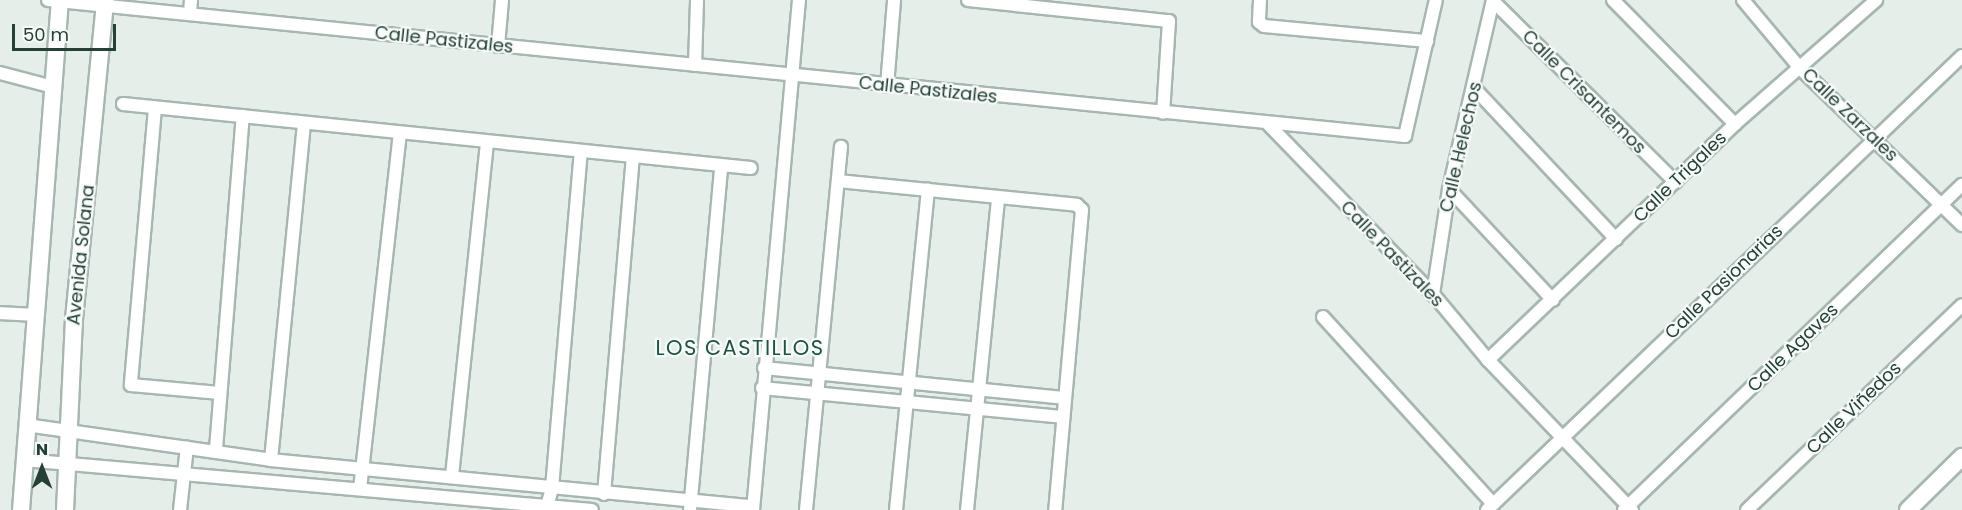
<!DOCTYPE html>
<html>
<head>
<meta charset="utf-8">
<style>
  body { margin:0 }
  #map { position:relative; width:1962px; height:510px; overflow:hidden; background:#e5eee9; font-family:Poppins,sans-serif }
  div>[style] { position:absolute }
  [style*='--x'] { left:calc(var(--x)*1px); top:calc(var(--y)*1px); width:calc(var(--w)*1px); rotate:calc(var(--a)*1deg) }
  .roads { filter:drop-shadow(2px 0 #a7b6b0) drop-shadow(-2px 0 #a7b6b0) drop-shadow(0 2px #a7b6b0) drop-shadow(0 -2px #a7b6b0) }
  .street>* { height:12px; margin:-6px; padding:0 6px; transform-origin:6px; border-radius:6px; background:#fff }
  .secondary>* { height:16px; margin:-8px; padding:0 8px; transform-origin:8px; border-radius:8px; background:#fff }
  span { translate:-50% -50%; white-space:nowrap; text-align:center; line-height:1.15; -webkit-text-stroke:4.5px #f6faf8; paint-order:stroke }
  .street-label { font-size:18px; color:#244037 }
  .quarter-label { font-size:21px; color:#1f5343; letter-spacing:1.5px }
  .north { position:absolute; left:12px; top:438px; width:60px; height:60px; -webkit-text-stroke:4px #f6faf8; paint-order:stroke; rotate:0deg; font-size:16px; font-weight:700; line-height:24px; text-align:center; color:#244037 }
  .north::after { content:''; display:block; margin:auto; width:21px; height:27px; background:#244037; clip-path:polygon(50% 0,100% 100%,50% 72%,0 100%) }
  .scale { position:absolute; left:12px; top:24px; width:104px; height:27px; box-sizing:border-box; border:3px solid #244037; border-top:0; padding-left:8px; font-size:18px; line-height:21px; white-space:nowrap; color:#244037; -webkit-text-stroke:4px #f6faf8; paint-order:stroke }
</style>
</head>
<body>
<div id="map">
  <div class="roads">
    <div class="street">
      <div style="--x:48;--y:0;--w:1364;--a:5.72"></div>
      <div style="--x:1405;--y:136;--w:139;--a:-77.2"></div>
      <div style="--x:968;--y:0;--w:202;--a:6"></div>
      <div style="--x:1169;--y:21;--w:92;--a:93.7"></div>
      <div style="--x:1260;--y:0;--w:22;--a:93"></div>
      <div style="--x:1259;--y:22;--w:6;--a:39"></div>
      <div style="--x:1264;--y:26;--w:164;--a:5.3"></div>
      <div style="--x:1613;--y:0;--w:174;--a:45.5"></div>
      <div style="--x:1743;--y:0;--w:87;--a:50.1"></div>
      <div style="--x:1799;--y:67;--w:227;--a:44.1"></div>
      <div style="--x:1493;--y:1;--w:257;--a:44.8"></div>
      <div style="--x:190;--y:14;--w:14;--a:-86"></div>
      <div style="--x:498;--y:46;--w:46;--a:-85"></div>
      <div style="--x:695;--y:65;--w:65;--a:-88.2"></div>
      <div style="--x:0;--y:73;--w:55;--a:14.8"></div>
      <div style="--x:887;--y:86;--w:86;--a:-85.3"></div>
      <div style="--x:1475;--y:89;--w:206;--a:46.8"></div>
      <div style="--x:123;--y:104;--w:631;--a:5.82"></div>
      <div style="--x:155;--y:108;--w:278;--a:95"></div>
      <div style="--x:131;--y:385;--w:89;--a:5.1"></div>
      <div style="--x:1268;--y:124;--w:237;--a:45.9"></div>
      <div style="--x:1433;--y:294;--w:86;--a:50.2"></div>
      <div style="--x:1488;--y:360;--w:208;--a:46.2"></div>
      <div style="--x:838;--y:181;--w:240;--a:5.7"></div>
      <div style="--x:1077;--y:205;--w:7;--a:45"></div>
      <div style="--x:1082;--y:210;--w:301;--a:95.1"></div>
      <div style="--x:1449;--y:189;--w:152;--a:46.9"></div>
      <div style="--x:1433;--y:294;--w:106;--a:-81.3"></div>
      <div style="--x:1449;--y:189;--w:194;--a:-76.9"></div>
      <div style="--x:0;--y:313;--w:36;--a:3"></div>
      <div style="--x:1323;--y:317;--w:253;--a:47.7"></div>
      <div style="--x:1488;--y:360;--w:342;--a:-43.7"></div>
      <div style="--x:1735;--y:124;--w:188;--a:-41.3"></div>
      <div style="--x:764;--y:368;--w:301;--a:5.7"></div>
      <div style="--x:762;--y:388;--w:301;--a:5.5"></div>
      <div style="--x:26;--y:425;--w:247;--a:8.1"></div>
      <div style="--x:271;--y:460;--w:484;--a:5.5"></div>
      <div style="--x:216;--y:449;--w:334;--a:-85.4"></div>
      <div style="--x:24;--y:460;--w:570;--a:5.03"></div>
      <div style="--x:271;--y:460;--w:338;--a:-84.4"></div>
      <div style="--x:452;--y:476;--w:335;--a:-84"></div>
      <div style="--x:360;--y:489;--w:357;--a:-83.6"></div>
      <div style="--x:604;--y:494;--w:337;--a:-85.1"></div>
      <div style="--x:547;--y:506;--w:19;--a:-74"></div>
      <div style="--x:552;--y:488;--w:336;--a:-85.1"></div>
      <div style="--x:180;--y:510;--w:63;--a:-83.7"></div>
      <div style="--x:690;--y:510;--w:343;--a:-84.8"></div>
      <div style="--x:753;--y:510;--w:512;--a:-84.85"></div>
      <div style="--x:806;--y:510;--w:365;--a:-84.5"></div>
      <div style="--x:896;--y:510;--w:322;--a:-84.3"></div>
      <div style="--x:967;--y:510;--w:314;--a:-84.3"></div>
      <div style="--x:1487;--y:510;--w:657;--a:-43.71"></div>
      <div style="--x:1624;--y:510;--w:469;--a:-43.9"></div>
      <div style="--x:1747;--y:510;--w:297;--a:-43.6"></div>
    </div>
    <div class="secondary">
      <div style="--x:21;--y:510;--w:511;--a:-85.63"></div>
      <div style="--x:65;--y:510;--w:191;--a:-87.3"></div>
      <div style="--x:74;--y:319;--w:321;--a:-84.4"></div>
      <div style="--x:1908;--y:510;--w:76;--a:-44.5"></div>
    </div>
  </div>
  <div class="street-label">
    <span style="left:444px;top:40px;rotate:6deg">Calle Pastizales</span>
    <span style="left:928px;top:90px;rotate:6deg">Calle Pastizales</span>
    <span style="left:1584px;top:92px;rotate:45deg">Calle Crisantemos</span>
    <span style="left:1850px;top:115px;rotate:44deg">Calle Zarzales</span>
    <span style="left:1461px;top:147px;rotate:-77deg">Calle Helechos</span>
    <span style="left:1680px;top:177px;rotate:-44deg">Calle Trigales</span>
    <span style="left:1392px;top:254px;rotate:46deg">Calle Pastizales</span>
    <span style="left:81px;top:255px;rotate:-84deg">Avenida Solana</span>
    <span style="left:1724px;top:282px;rotate:-44deg">Calle Pasionarias</span>
    <span style="left:1793px;top:348px;rotate:-44deg">Calle Agaves</span>
    <span style="left:1854px;top:408px;rotate:-44deg">Calle Viñedos</span>
  </div>
  <div class="quarter-label">
    <span style="left:740px;top:348px">LOS CASTILLOS</span>
  </div>
  <div class="north">N</div>
  <div class="scale">50 m</div>
</div>
</body>
</html>
